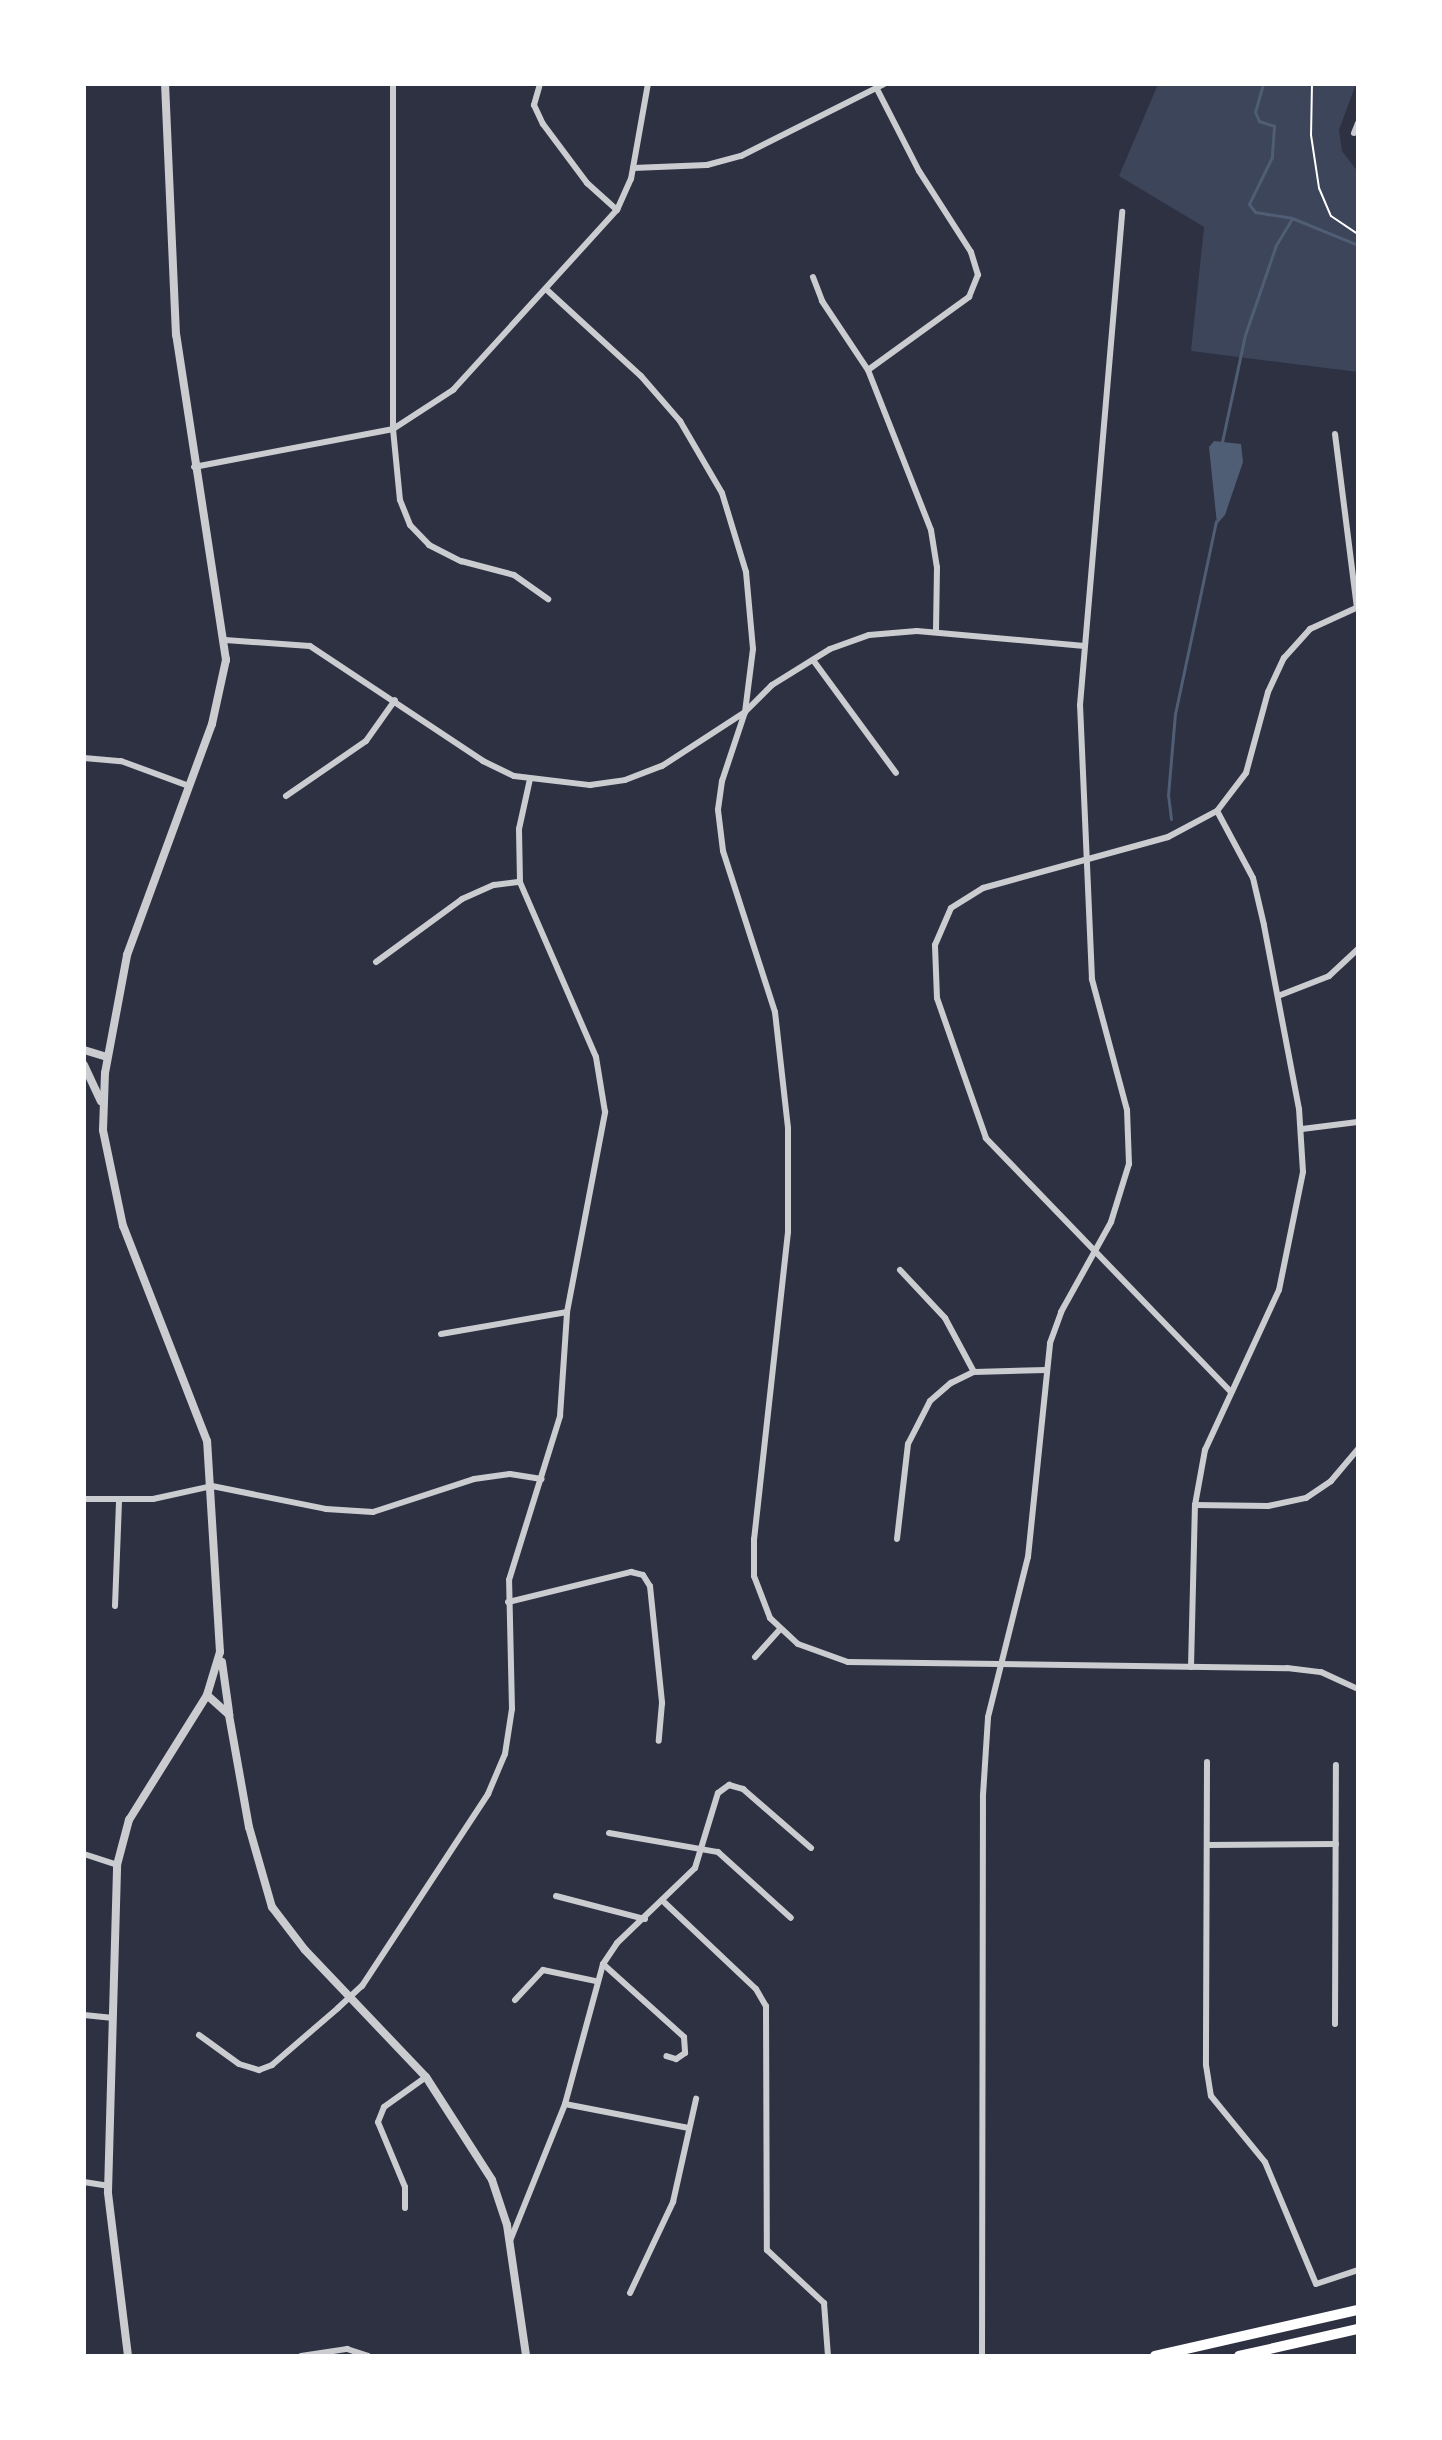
<!DOCTYPE html>
<html>
<head>
<meta charset="utf-8">
<style>
  body { margin:0 }
  #map { position:relative; width:1442px; height:2440px; overflow:hidden; background:#2d3142; font-family:"Golos Text",sans-serif }
  div>[style] { position:absolute }
  [style*='--x'] { left:calc(var(--x)*1px); top:calc(var(--y)*1px); width:calc(var(--w)*1px); rotate:calc(var(--a)*1deg) }
  .green>* { inset:0; background:#3c4559 }
  .water>* { inset:0; background:#4f5d75 }
  .stream>* { height:3px; margin:-1.5px; padding:0 1.5px; transform-origin:1.5px; border-radius:1.5px; background:#4f5d75 }
  .path>* { height:2px; margin:-1px; padding:0 1px; transform-origin:1px; border-radius:1px; background:#fff }
  .minor>* { height:6px; margin:-3px; padding:0 3px; transform-origin:3px; border-radius:3px; background:#caccd0 }
  .tertiary>* { height:8px; margin:-4px; padding:0 4px; transform-origin:4px; border-radius:4px; background:#caccd0 }
  .primary>* { height:10px; margin:-5px; padding:0 5px; transform-origin:5px; border-radius:5px; background:#fff }
  span { translate:-50% -50%; white-space:nowrap; text-align:center; line-height:1.15; -webkit-text-stroke:8px #fff; paint-order:stroke }
  .frame { position:absolute; inset:0; border:86px solid #fff; pointer-events:none }
</style>
</head>
<body>
<div id="map">
  <div class="green">
    <div style="clip-path:polygon(1158px 84px,1356px 84px,1339px 130px,1342px 151px,1358px 172px,1358px 372px,1191px 351px,1204px 227px,1119px 176px)"></div>
  </div>
  <div class="water">
    <div style="clip-path:polygon(1214px 441px,1241px 444px,1243px 462px,1225px 515px,1217px 524px,1209px 447px)"></div>
  </div>
  <div class="stream">
    <div style="--x:1263;--y:84;--w:29;--a:106"></div>
    <div style="--x:1255;--y:112;--w:10;--a:66"></div>
    <div style="--x:1259;--y:121;--w:16;--a:18"></div>
    <div style="--x:1274;--y:126;--w:31;--a:94"></div>
    <div style="--x:1272;--y:157;--w:52;--a:116.1"></div>
    <div style="--x:1249;--y:204;--w:10;--a:53"></div>
    <div style="--x:1255;--y:212;--w:37;--a:9"></div>
    <div style="--x:1292;--y:218;--w:71;--a:22.2"></div>
    <div style="--x:1222;--y:442;--w:109;--a:-77.9"></div>
    <div style="--x:1245;--y:335;--w:95;--a:-71"></div>
    <div style="--x:1276;--y:245;--w:31;--a:-59"></div>
    <div style="--x:1171;--y:819;--w:24;--a:-97"></div>
    <div style="--x:1168;--y:795;--w:81;--a:-85.1"></div>
    <div style="--x:1175;--y:714;--w:197;--a:-78"></div>
  </div>
  <div class="path">
    <div style="--x:1312;--y:84;--w:51;--a:91.1"></div>
    <div style="--x:1311;--y:135;--w:54;--a:81.4"></div>
    <div style="--x:1319;--y:188;--w:30;--a:67"></div>
    <div style="--x:1331;--y:216;--w:32;--a:34"></div>
  </div>
  <div class="minor">
    <div style="--x:393;--y:84;--w:345;--a:90"></div>
    <div style="--x:393;--y:429;--w:71;--a:84.4"></div>
    <div style="--x:400;--y:500;--w:27;--a:68"></div>
    <div style="--x:410;--y:525;--w:28;--a:46"></div>
    <div style="--x:429;--y:545;--w:36;--a:27"></div>
    <div style="--x:461;--y:561;--w:55;--a:14.8"></div>
    <div style="--x:514;--y:575;--w:42;--a:35.2"></div>
    <div style="--x:540;--y:84;--w:22;--a:106"></div>
    <div style="--x:534;--y:105;--w:21;--a:65"></div>
    <div style="--x:543;--y:124;--w:74;--a:53.3"></div>
    <div style="--x:587;--y:183;--w:40;--a:42"></div>
    <div style="--x:1354;--y:133;--w:11;--a:-68"></div>
    <div style="--x:633;--y:168;--w:74;--a:-2.3"></div>
    <div style="--x:707;--y:165;--w:35;--a:-15"></div>
    <div style="--x:741;--y:156;--w:160;--a:-26.7"></div>
    <div style="--x:813;--y:277;--w:26;--a:69"></div>
    <div style="--x:822;--y:301;--w:83;--a:56.3"></div>
    <div style="--x:868;--y:370;--w:172;--a:68.5"></div>
    <div style="--x:931;--y:530;--w:37;--a:81"></div>
    <div style="--x:937;--y:567;--w:65;--a:90.9"></div>
    <div style="--x:547;--y:290;--w:127;--a:42.5"></div>
    <div style="--x:641;--y:376;--w:60;--a:49.1"></div>
    <div style="--x:680;--y:421;--w:83;--a:59.7"></div>
    <div style="--x:722;--y:493;--w:83;--a:73.1"></div>
    <div style="--x:746;--y:572;--w:77;--a:84.8"></div>
    <div style="--x:753;--y:649;--w:64;--a:97.2"></div>
    <div style="--x:745;--y:712;--w:73;--a:108.4"></div>
    <div style="--x:722;--y:781;--w:29;--a:98"></div>
    <div style="--x:718;--y:810;--w:41;--a:83"></div>
    <div style="--x:723;--y:851;--w:169;--a:72.1"></div>
    <div style="--x:775;--y:1012;--w:117;--a:83.6"></div>
    <div style="--x:788;--y:1128;--w:104;--a:90"></div>
    <div style="--x:788;--y:1232;--w:309;--a:96.3"></div>
    <div style="--x:754;--y:1539;--w:37;--a:90"></div>
    <div style="--x:754;--y:1576;--w:45;--a:69.1"></div>
    <div style="--x:770;--y:1618;--w:38;--a:43"></div>
    <div style="--x:798;--y:1644;--w:53;--a:19.8"></div>
    <div style="--x:848;--y:1662;--w:439;--a:0.8"></div>
    <div style="--x:1287;--y:1668;--w:34;--a:7"></div>
    <div style="--x:1321;--y:1672;--w:41;--a:24.7"></div>
    <div style="--x:868;--y:370;--w:125;--a:-35.9"></div>
    <div style="--x:969;--y:297;--w:24;--a:-68"></div>
    <div style="--x:978;--y:275;--w:24;--a:-107"></div>
    <div style="--x:971;--y:252;--w:96;--a:-122.7"></div>
    <div style="--x:919;--y:171;--w:94;--a:-117.1"></div>
    <div style="--x:1335;--y:434;--w:174;--a:82.8"></div>
    <div style="--x:194;--y:467;--w:203;--a:-10.8"></div>
    <div style="--x:393;--y:429;--w:72;--a:-33"></div>
    <div style="--x:453;--y:390;--w:244;--a:-47.7"></div>
    <div style="--x:617;--y:210;--w:34;--a:-66"></div>
    <div style="--x:631;--y:179;--w:97;--a:-79.9"></div>
    <div style="--x:225;--y:640;--w:85;--a:4"></div>
    <div style="--x:310;--y:646;--w:208;--a:33.6"></div>
    <div style="--x:483;--y:761;--w:34;--a:26"></div>
    <div style="--x:514;--y:776;--w:77;--a:6.8"></div>
    <div style="--x:590;--y:785;--w:35;--a:-8"></div>
    <div style="--x:625;--y:780;--w:40;--a:-21"></div>
    <div style="--x:662;--y:766;--w:99;--a:-33"></div>
    <div style="--x:745;--y:712;--w:38;--a:-45"></div>
    <div style="--x:772;--y:685;--w:68;--a:-31.8"></div>
    <div style="--x:830;--y:649;--w:41;--a:-19.7"></div>
    <div style="--x:869;--y:635;--w:48;--a:-4.8"></div>
    <div style="--x:917;--y:631;--w:168;--a:5.1"></div>
    <div style="--x:813;--y:660;--w:140;--a:53.7"></div>
    <div style="--x:84;--y:758;--w:37;--a:5"></div>
    <div style="--x:121;--y:761;--w:72;--a:20.2"></div>
    <div style="--x:286;--y:796;--w:97;--a:-34.5"></div>
    <div style="--x:366;--y:741;--w:50;--a:-54.7"></div>
    <div style="--x:376;--y:962;--w:107;--a:-36.2"></div>
    <div style="--x:462;--y:899;--w:35;--a:-24"></div>
    <div style="--x:494;--y:885;--w:26;--a:-7"></div>
    <div style="--x:1278;--y:996;--w:55;--a:-21.4"></div>
    <div style="--x:1329;--y:976;--w:40;--a:-43"></div>
    <div style="--x:1302;--y:1129;--w:56;--a:-7.1"></div>
    <div style="--x:900;--y:1270;--w:66;--a:46.8"></div>
    <div style="--x:945;--y:1318;--w:61;--a:61.8"></div>
    <div style="--x:441;--y:1334;--w:128;--a:-9.9"></div>
    <div style="--x:1231;--y:1392;--w:353;--a:-134"></div>
    <div style="--x:986;--y:1138;--w:148;--a:-109.3"></div>
    <div style="--x:937;--y:998;--w:53;--a:-92.2"></div>
    <div style="--x:935;--y:945;--w:40;--a:-66.6"></div>
    <div style="--x:951;--y:908;--w:38;--a:-32"></div>
    <div style="--x:983;--y:888;--w:192;--a:-15.4"></div>
    <div style="--x:1168;--y:837;--w:55;--a:-28"></div>
    <div style="--x:1217;--y:811;--w:48;--a:-52.7"></div>
    <div style="--x:1246;--y:773;--w:84;--a:-74.8"></div>
    <div style="--x:1268;--y:692;--w:38;--a:-65"></div>
    <div style="--x:1284;--y:658;--w:39;--a:-48"></div>
    <div style="--x:1310;--y:629;--w:53;--a:-24.6"></div>
    <div style="--x:84;--y:1499;--w:69;--a:0"></div>
    <div style="--x:153;--y:1499;--w:60;--a:-12.4"></div>
    <div style="--x:212;--y:1486;--w:116;--a:11.4"></div>
    <div style="--x:326;--y:1509;--w:47;--a:3.7"></div>
    <div style="--x:373;--y:1512;--w:106;--a:-18.1"></div>
    <div style="--x:474;--y:1479;--w:36;--a:-8"></div>
    <div style="--x:510;--y:1474;--w:32;--a:9"></div>
    <div style="--x:1195;--y:1505;--w:73;--a:0.8"></div>
    <div style="--x:1268;--y:1506;--w:39;--a:-12"></div>
    <div style="--x:1306;--y:1498;--w:30;--a:-34"></div>
    <div style="--x:1331;--y:1481;--w:42;--a:-49.8"></div>
    <div style="--x:897;--y:1539;--w:96;--a:-83.4"></div>
    <div style="--x:908;--y:1444;--w:48;--a:-62.9"></div>
    <div style="--x:930;--y:1401;--w:28;--a:-41"></div>
    <div style="--x:951;--y:1383;--w:25;--a:-26"></div>
    <div style="--x:974;--y:1372;--w:72;--a:-1.6"></div>
    <div style="--x:508;--y:1602;--w:127;--a:-13.7"></div>
    <div style="--x:631;--y:1572;--w:12;--a:14"></div>
    <div style="--x:643;--y:1575;--w:13;--a:58"></div>
    <div style="--x:650;--y:1586;--w:118;--a:84.1"></div>
    <div style="--x:662;--y:1703;--w:38;--a:95"></div>
    <div style="--x:115;--y:1606;--w:105;--a:-87.8"></div>
    <div style="--x:755;--y:1657;--w:36;--a:-48"></div>
    <div style="--x:1191;--y:1667;--w:162;--a:-88.6"></div>
    <div style="--x:1195;--y:1505;--w:56;--a:-79.7"></div>
    <div style="--x:1205;--y:1450;--w:176;--a:-65.2"></div>
    <div style="--x:1279;--y:1290;--w:120;--a:-78.5"></div>
    <div style="--x:1303;--y:1172;--w:63;--a:-93.6"></div>
    <div style="--x:1299;--y:1109;--w:187;--a:-100.8"></div>
    <div style="--x:1264;--y:925;--w:48;--a:-103.2"></div>
    <div style="--x:1253;--y:878;--w:76;--a:-118.2"></div>
    <div style="--x:1207;--y:1762;--w:303;--a:90.2"></div>
    <div style="--x:1206;--y:2065;--w:31;--a:81"></div>
    <div style="--x:1211;--y:2096;--w:85;--a:50.7"></div>
    <div style="--x:1265;--y:2162;--w:132;--a:67.3"></div>
    <div style="--x:1316;--y:2284;--w:44;--a:-18.4"></div>
    <div style="--x:609;--y:1833;--w:111;--a:9.9"></div>
    <div style="--x:718;--y:1852;--w:98;--a:42.1"></div>
    <div style="--x:1208;--y:1845;--w:128;--a:-0.4"></div>
    <div style="--x:84;--y:1854;--w:35;--a:18"></div>
    <div style="--x:556;--y:1896;--w:92;--a:14.5"></div>
    <div style="--x:665;--y:1903;--w:125;--a:43.4"></div>
    <div style="--x:756;--y:1989;--w:20;--a:60"></div>
    <div style="--x:766;--y:2006;--w:244;--a:89.8"></div>
    <div style="--x:767;--y:2250;--w:78;--a:42.9"></div>
    <div style="--x:824;--y:2303;--w:53;--a:85.7"></div>
    <div style="--x:603;--y:1964;--w:109;--a:42"></div>
    <div style="--x:684;--y:2037;--w:16;--a:86"></div>
    <div style="--x:685;--y:2053;--w:11;--a:146"></div>
    <div style="--x:676;--y:2059;--w:10;--a:-163"></div>
    <div style="--x:515;--y:2000;--w:41;--a:-47"></div>
    <div style="--x:543;--y:1970;--w:53;--a:11.9"></div>
    <div style="--x:84;--y:2015;--w:27;--a:6"></div>
    <div style="--x:1335;--y:2024;--w:259;--a:-89.8"></div>
    <div style="--x:199;--y:2035;--w:49;--a:35.9"></div>
    <div style="--x:239;--y:2064;--w:21;--a:17"></div>
    <div style="--x:259;--y:2070;--w:14;--a:-21"></div>
    <div style="--x:272;--y:2065;--w:87;--a:-40.8"></div>
    <div style="--x:338;--y:2008;--w:33;--a:-43"></div>
    <div style="--x:362;--y:1986;--w:230;--a:-56.7"></div>
    <div style="--x:488;--y:1794;--w:43;--a:-67"></div>
    <div style="--x:505;--y:1754;--w:46;--a:-81.2"></div>
    <div style="--x:512;--y:1709;--w:129;--a:-91.3"></div>
    <div style="--x:509;--y:1580;--w:172;--a:-72.7"></div>
    <div style="--x:560;--y:1416;--w:104;--a:-86.1"></div>
    <div style="--x:567;--y:1312;--w:204;--a:-79.2"></div>
    <div style="--x:605;--y:1112;--w:56;--a:-99.3"></div>
    <div style="--x:596;--y:1057;--w:191;--a:-113.5"></div>
    <div style="--x:520;--y:882;--w:53;--a:-91.1"></div>
    <div style="--x:519;--y:829;--w:51;--a:-77.6"></div>
    <div style="--x:565;--y:2104;--w:126;--a:11"></div>
    <div style="--x:84;--y:2182;--w:24;--a:9"></div>
    <div style="--x:405;--y:2208;--w:21;--a:-90"></div>
    <div style="--x:405;--y:2187;--w:70;--a:-112.6"></div>
    <div style="--x:378;--y:2122;--w:16;--a:-68"></div>
    <div style="--x:384;--y:2107;--w:52;--a:-35.5"></div>
    <div style="--x:510;--y:2241;--w:148;--a:-68.1"></div>
    <div style="--x:565;--y:2104;--w:145;--a:-74.8"></div>
    <div style="--x:603;--y:1964;--w:25;--a:-56"></div>
    <div style="--x:617;--y:1943;--w:108;--a:-43.9"></div>
    <div style="--x:695;--y:1868;--w:78;--a:-73"></div>
    <div style="--x:718;--y:1793;--w:14;--a:-36"></div>
    <div style="--x:729;--y:1785;--w:15;--a:16"></div>
    <div style="--x:743;--y:1789;--w:90;--a:40.9"></div>
    <div style="--x:630;--y:2293;--w:101;--a:-64.7"></div>
    <div style="--x:673;--y:2202;--w:106;--a:-77.4"></div>
    <div style="--x:301;--y:2356;--w:47;--a:-8.7"></div>
    <div style="--x:347;--y:2349;--w:22;--a:18"></div>
    <div style="--x:982;--y:2356;--w:561;--a:-89.9"></div>
    <div style="--x:983;--y:1795;--w:78;--a:-86.3"></div>
    <div style="--x:988;--y:1717;--w:165;--a:-76"></div>
    <div style="--x:1028;--y:1557;--w:215;--a:-84.1"></div>
    <div style="--x:1050;--y:1343;--w:33;--a:-70"></div>
    <div style="--x:1061;--y:1312;--w:103;--a:-60.9"></div>
    <div style="--x:1111;--y:1222;--w:61;--a:-72.8"></div>
    <div style="--x:1129;--y:1164;--w:54;--a:-92.1"></div>
    <div style="--x:1127;--y:1110;--w:136;--a:-105"></div>
    <div style="--x:1092;--y:979;--w:274;--a:-92.5"></div>
    <div style="--x:1080;--y:705;--w:495;--a:-85.1"></div>
  </div>
  <div class="tertiary">
    <div style="--x:84;--y:1050;--w:24;--a:17"></div>
    <div style="--x:84;--y:1065;--w:40;--a:65"></div>
    <div style="--x:222;--y:1662;--w:50;--a:82"></div>
    <div style="--x:207;--y:1695;--w:30;--a:42"></div>
    <div style="--x:229;--y:1715;--w:114;--a:79.9"></div>
    <div style="--x:249;--y:1827;--w:83;--a:74"></div>
    <div style="--x:272;--y:1907;--w:54;--a:52.5"></div>
    <div style="--x:305;--y:1950;--w:175;--a:46.4"></div>
    <div style="--x:426;--y:2077;--w:122;--a:57.3"></div>
    <div style="--x:492;--y:2180;--w:47;--a:71.6"></div>
    <div style="--x:507;--y:2225;--w:132;--a:81.7"></div>
    <div style="--x:128;--y:2356;--w:165;--a:-97"></div>
    <div style="--x:108;--y:2192;--w:327;--a:-88.4"></div>
    <div style="--x:117;--y:1865;--w:47;--a:-75.1"></div>
    <div style="--x:129;--y:1820;--w:147;--a:-58"></div>
    <div style="--x:207;--y:1695;--w:45;--a:-73.2"></div>
    <div style="--x:220;--y:1652;--w:211;--a:-93.5"></div>
    <div style="--x:207;--y:1441;--w:231;--a:-111.3"></div>
    <div style="--x:123;--y:1226;--w:98;--a:-101.8"></div>
    <div style="--x:103;--y:1130;--w:57;--a:-88"></div>
    <div style="--x:105;--y:1073;--w:120;--a:-79.4"></div>
    <div style="--x:127;--y:955;--w:246;--a:-69.8"></div>
    <div style="--x:212;--y:724;--w:66;--a:-77.7"></div>
    <div style="--x:226;--y:660;--w:329;--a:-98.7"></div>
    <div style="--x:176;--y:335;--w:251;--a:-92.5"></div>
  </div>
  <div class="primary">
    <div style="--x:1155;--y:2356;--w:208;--a:-12.8"></div>
    <div style="--x:1239;--y:2356;--w:122;--a:-12.8"></div>
  </div>
  <div class="frame"></div>
</div>
</body>
</html>
